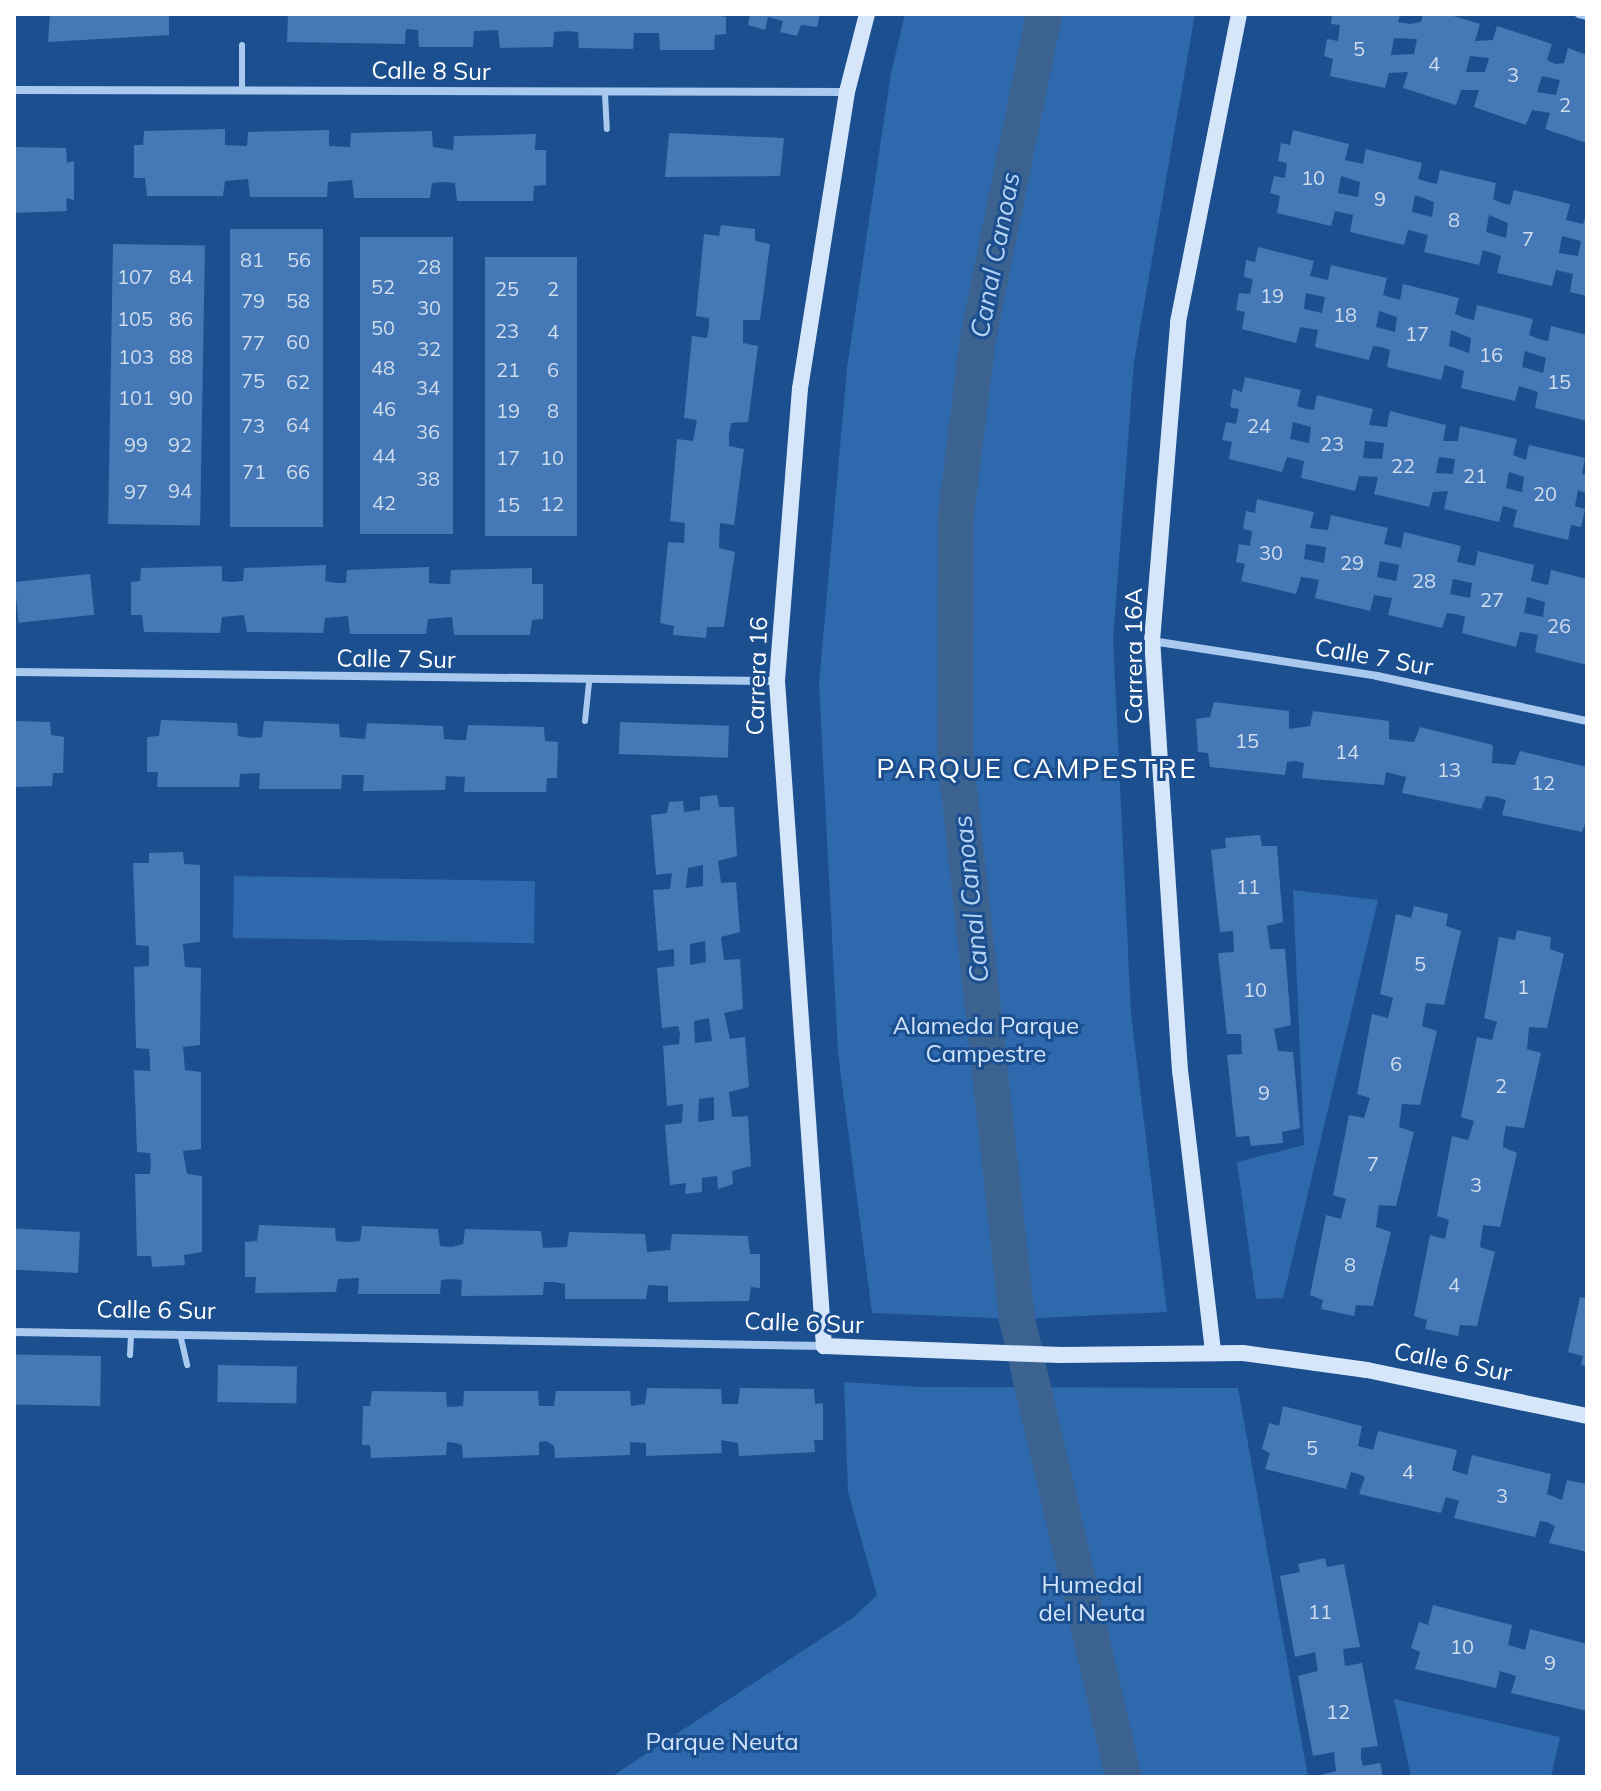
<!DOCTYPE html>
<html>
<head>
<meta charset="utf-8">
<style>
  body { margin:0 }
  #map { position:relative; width:1601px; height:1791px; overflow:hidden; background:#1b4f8f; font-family:Mulish,sans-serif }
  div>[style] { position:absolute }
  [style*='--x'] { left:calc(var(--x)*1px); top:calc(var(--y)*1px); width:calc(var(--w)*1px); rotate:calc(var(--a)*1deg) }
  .green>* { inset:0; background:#2e69ad; transform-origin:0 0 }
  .canal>* { height:36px; margin:-18px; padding:0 18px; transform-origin:18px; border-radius:18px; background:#3c6290 }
  .building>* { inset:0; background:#4478b7; transform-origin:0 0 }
  .lane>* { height:6px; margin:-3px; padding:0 3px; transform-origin:3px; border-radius:3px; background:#a9c9ee }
  .street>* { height:8px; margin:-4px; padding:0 4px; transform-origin:4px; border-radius:4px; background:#a9c9ee }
  .secondary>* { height:16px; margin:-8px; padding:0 8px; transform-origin:8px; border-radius:8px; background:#d6e6fa }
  span { translate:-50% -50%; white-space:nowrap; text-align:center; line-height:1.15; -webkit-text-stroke:6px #1b4f8f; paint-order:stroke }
  .number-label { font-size:20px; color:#d0dded }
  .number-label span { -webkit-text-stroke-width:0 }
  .street-label { font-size:24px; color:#fff }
  .park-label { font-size:24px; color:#cfe3fa }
  .water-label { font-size:26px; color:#b5d3f5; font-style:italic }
  .quarter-label { font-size:28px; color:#fff; letter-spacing:2px }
  .frame { position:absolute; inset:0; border:16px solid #fff; pointer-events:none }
</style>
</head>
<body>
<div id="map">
  <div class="green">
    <div style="clip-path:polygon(905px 14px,1195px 14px,1134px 362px,1113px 639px,1131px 1014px,1167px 1312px,1017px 1319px,872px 1313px,838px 1053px,819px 684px,847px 368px,891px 73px)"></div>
    <div style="left:234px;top:876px;width:301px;height:62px;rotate:1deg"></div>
    <div style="clip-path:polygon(1293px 890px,1378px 900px,1283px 1298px,1256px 1299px,1237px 1162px,1304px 1145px)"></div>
    <div style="clip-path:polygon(844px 1382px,919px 1387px,1238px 1388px,1308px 1777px,611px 1777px,854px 1617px,877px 1595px,848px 1492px)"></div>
    <div style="clip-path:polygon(1394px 1699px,1560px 1737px,1551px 1777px,1411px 1777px)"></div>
  </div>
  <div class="canal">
    <div style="--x:1044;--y:14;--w:331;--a:101.5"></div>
    <div style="--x:978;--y:338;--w:178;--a:97.1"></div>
    <div style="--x:956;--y:515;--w:238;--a:90.2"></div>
    <div style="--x:955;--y:753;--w:569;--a:83.75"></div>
    <div style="--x:1017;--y:1319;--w:470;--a:76.9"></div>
  </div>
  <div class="building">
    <div style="clip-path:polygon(50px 14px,169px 14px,169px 35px,48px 42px)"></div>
    <div style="clip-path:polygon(288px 14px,713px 14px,726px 17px,726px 34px,715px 35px,714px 50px,660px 50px,659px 33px,634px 33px,633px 49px,579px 48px,578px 32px,566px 31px,554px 32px,553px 47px,500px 48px,498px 30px,474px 31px,473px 47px,419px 47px,418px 30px,406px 29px,405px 44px,287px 42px)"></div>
    <div style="clip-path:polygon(750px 14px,820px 14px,817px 27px,801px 25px,797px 36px,780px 32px,783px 21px,768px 17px,765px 30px,748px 25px)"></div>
    <div style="clip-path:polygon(evenodd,1332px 14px,1400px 14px,1398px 22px,1410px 24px,1421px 22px,1423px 14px,1447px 14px,1480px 24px,1475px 41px,1493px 40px,1497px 26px,1552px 44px,1547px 60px,1555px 64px,1564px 63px,1568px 48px,1587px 55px,1587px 143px,1545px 129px,1550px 113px,1532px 110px,1526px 125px,1474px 107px,1479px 90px,1461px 90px,1456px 105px,1403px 88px,1408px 72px,1389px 73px,1385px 88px,1330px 76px,1333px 59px,1324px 56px,1327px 39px,1338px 41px,1340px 25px,1331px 24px,1332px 14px,1394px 38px,1417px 39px,1414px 54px,1391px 55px,1394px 38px,1332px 14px,1470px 56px,1489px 58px,1485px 72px,1466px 72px,1470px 56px,1332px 14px,1542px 76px,1560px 80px,1556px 95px,1537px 92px,1542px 76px)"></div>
    <div style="clip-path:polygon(225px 129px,225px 145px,247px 146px,248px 132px,329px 130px,329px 146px,350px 147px,351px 133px,432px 131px,433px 147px,453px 150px,454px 136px,536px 134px,535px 150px,546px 150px,546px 185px,534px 186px,533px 201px,457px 201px,455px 183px,443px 182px,432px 183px,430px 198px,354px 198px,352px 180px,328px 182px,327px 197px,250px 197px,248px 179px,225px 181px,223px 196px,147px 196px,145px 178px,134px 178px,134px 145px,143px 145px,144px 131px)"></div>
    <div style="clip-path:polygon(evenodd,1293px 130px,1349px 144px,1345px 160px,1363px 164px,1366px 149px,1422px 163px,1418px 179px,1428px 182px,1437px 184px,1440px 170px,1496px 183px,1493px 199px,1502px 203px,1510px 205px,1514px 190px,1570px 204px,1566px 220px,1583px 224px,1587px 211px,1587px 296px,1570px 292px,1573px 274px,1556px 270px,1552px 286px,1497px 273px,1501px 256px,1483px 250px,1479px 265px,1424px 252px,1428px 235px,1408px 230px,1404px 245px,1350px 232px,1353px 215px,1335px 211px,1331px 226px,1277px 213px,1280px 196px,1270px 193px,1274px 176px,1285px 178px,1287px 163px,1278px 161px,1281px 143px,1290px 145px,1293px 130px,1341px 176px,1360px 182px,1358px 197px,1338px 193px,1341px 176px,1293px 130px,1415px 195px,1434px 202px,1432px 217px,1412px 212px,1415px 195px,1293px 130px,1489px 215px,1508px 223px,1506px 238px,1486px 232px,1489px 215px,1293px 130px,1562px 236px,1581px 241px,1578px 256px,1559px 253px,1562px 236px)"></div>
    <div style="clip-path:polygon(669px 133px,784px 138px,780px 176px,665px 177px)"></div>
    <div style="clip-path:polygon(14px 147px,66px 148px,67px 163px,74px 161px,74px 200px,66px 198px,67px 211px,14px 213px)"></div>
    <div style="clip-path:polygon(721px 225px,755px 229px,755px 241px,770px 244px,760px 320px,743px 320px,743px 343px,758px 346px,748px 422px,731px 423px,729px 435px,729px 446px,744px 449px,734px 525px,720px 523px,719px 548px,735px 552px,724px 627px,707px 627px,706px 638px,673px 635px,674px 626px,660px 623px,668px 542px,684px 543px,685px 523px,670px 521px,677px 439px,693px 441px,697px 420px,684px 418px,692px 336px,707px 338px,709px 327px,709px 318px,696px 316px,704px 234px,719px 236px)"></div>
    <div style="left:230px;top:229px;width:93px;height:298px"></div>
    <div style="left:360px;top:237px;width:93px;height:297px"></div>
    <div style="left:113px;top:244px;width:92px;height:280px;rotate:1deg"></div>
    <div style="clip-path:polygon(evenodd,1258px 247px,1314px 261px,1310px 276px,1328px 280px,1331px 265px,1387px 278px,1383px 295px,1400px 300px,1403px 284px,1459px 298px,1455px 314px,1465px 318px,1474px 320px,1477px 305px,1533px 319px,1529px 335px,1539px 339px,1548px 341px,1551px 326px,1587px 335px,1587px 421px,1535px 408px,1538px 392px,1519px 386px,1515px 401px,1461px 388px,1464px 371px,1445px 365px,1441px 380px,1387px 367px,1390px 350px,1381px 347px,1373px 346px,1369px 360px,1315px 347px,1318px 330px,1300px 327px,1296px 343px,1242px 329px,1245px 312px,1236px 310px,1239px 293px,1250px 294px,1253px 279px,1244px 277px,1246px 260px,1255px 262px,1258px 247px,1306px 293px,1325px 297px,1322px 313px,1304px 309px,1306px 293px,1258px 247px,1379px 311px,1397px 317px,1395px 332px,1376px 327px,1379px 311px,1258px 247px,1451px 330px,1471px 338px,1469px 353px,1449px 346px,1451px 330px,1258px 247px,1525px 351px,1546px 358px,1543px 373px,1522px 367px,1525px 351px)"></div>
    <div style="left:485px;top:257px;width:92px;height:279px"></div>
    <div style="clip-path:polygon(evenodd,1245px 377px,1301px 390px,1297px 406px,1306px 409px,1314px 410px,1317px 395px,1373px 409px,1369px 425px,1387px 427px,1390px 411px,1446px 425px,1443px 441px,1458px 441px,1460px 426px,1517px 439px,1513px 455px,1526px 460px,1529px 445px,1585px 458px,1582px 474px,1587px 475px,1587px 494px,1578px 490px,1575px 506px,1585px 509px,1581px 527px,1571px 525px,1568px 540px,1513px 527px,1517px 510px,1503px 506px,1499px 522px,1444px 509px,1448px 491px,1433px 492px,1429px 507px,1374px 494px,1378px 477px,1359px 476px,1355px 491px,1301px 478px,1304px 461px,1287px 457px,1282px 472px,1229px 459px,1232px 442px,1222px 440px,1226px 422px,1236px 424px,1239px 409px,1230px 407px,1233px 389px,1242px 392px,1245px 377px,1293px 422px,1311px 427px,1309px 443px,1290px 439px,1293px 422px,1245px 377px,1365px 441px,1384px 443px,1382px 459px,1363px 458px,1365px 441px,1245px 377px,1439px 457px,1455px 459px,1453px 474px,1436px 473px,1439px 457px,1245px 377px,1509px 472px,1524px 477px,1522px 492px,1506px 488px,1509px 472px)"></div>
    <div style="clip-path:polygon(evenodd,1257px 499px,1314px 512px,1310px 528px,1328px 530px,1331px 515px,1388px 528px,1384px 544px,1401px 548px,1404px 532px,1461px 546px,1457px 562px,1475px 566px,1478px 551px,1534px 565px,1531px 581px,1548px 585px,1551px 570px,1587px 579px,1587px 665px,1535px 652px,1538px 635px,1529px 633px,1520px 632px,1516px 647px,1462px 633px,1465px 617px,1456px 614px,1447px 613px,1442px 628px,1388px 615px,1392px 598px,1374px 595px,1370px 611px,1315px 598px,1319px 580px,1309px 578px,1301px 577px,1296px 594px,1241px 581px,1245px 564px,1236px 562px,1239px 544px,1250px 546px,1252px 531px,1243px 529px,1246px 511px,1255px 513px,1257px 499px,1306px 544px,1326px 547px,1324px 563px,1304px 559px,1306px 544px,1257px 499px,1380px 561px,1399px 565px,1396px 581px,1377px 577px,1380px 561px,1257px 499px,1453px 579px,1472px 583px,1470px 598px,1450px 594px,1453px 579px,1257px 499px,1527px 597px,1545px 602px,1543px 617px,1524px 613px,1527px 597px)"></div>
    <div style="clip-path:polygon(326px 565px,325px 581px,336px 583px,346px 583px,347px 570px,429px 567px,429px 583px,441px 584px,450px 584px,451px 570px,532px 568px,532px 584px,543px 584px,543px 619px,532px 620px,530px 635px,454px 635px,452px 617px,428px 619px,426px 634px,350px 634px,348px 616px,325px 618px,323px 633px,247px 632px,244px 615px,222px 617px,220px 633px,144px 632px,142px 615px,131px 615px,131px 582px,140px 581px,141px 568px,222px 566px,222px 581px,233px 582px,243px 581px,244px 568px)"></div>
    <div style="left:90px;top:574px;width:41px;height:76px;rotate:84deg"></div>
    <div style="clip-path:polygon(1214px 702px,1289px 711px,1289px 729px,1310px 726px,1313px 711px,1389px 721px,1389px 739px,1414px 742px,1420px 727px,1493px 745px,1492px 763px,1515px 765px,1520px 751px,1587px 767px,1587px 819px,1582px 832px,1502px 815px,1506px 800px,1495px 797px,1486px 796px,1481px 809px,1402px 793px,1406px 777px,1386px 772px,1384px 785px,1302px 778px,1304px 763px,1295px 761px,1287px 762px,1285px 775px,1210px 767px,1208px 753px,1198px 752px,1196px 719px,1210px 717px)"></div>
    <div style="clip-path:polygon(161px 720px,237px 723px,238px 736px,251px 738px,262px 737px,264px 721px,339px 724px,340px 737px,365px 739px,367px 723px,443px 726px,444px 739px,456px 740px,466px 740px,468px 725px,544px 727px,545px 741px,558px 742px,557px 778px,547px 778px,546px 792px,464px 792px,465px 777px,446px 776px,445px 790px,363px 791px,364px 775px,342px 775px,341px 789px,259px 789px,260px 773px,240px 774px,239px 787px,157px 787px,158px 772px,147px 772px,147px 737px,159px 736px)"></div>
    <div style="clip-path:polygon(14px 721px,50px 722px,51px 735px,64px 737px,63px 773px,53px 773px,52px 786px,14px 787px)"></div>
    <div style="left:620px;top:722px;width:109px;height:32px;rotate:2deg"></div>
    <div style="clip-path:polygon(evenodd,717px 795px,719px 807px,734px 807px,737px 856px,718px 861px,721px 883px,736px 882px,740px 932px,721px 937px,724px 960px,740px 959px,743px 1009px,724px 1013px,730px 1039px,745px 1037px,749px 1087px,729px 1092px,732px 1117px,748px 1116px,751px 1166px,732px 1171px,733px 1184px,718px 1189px,717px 1176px,702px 1178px,702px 1192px,685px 1194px,686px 1183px,670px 1185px,665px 1125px,682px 1123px,683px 1104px,667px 1106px,663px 1046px,679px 1044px,680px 1033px,678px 1026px,662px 1028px,657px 968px,674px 966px,674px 949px,658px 951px,653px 890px,670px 889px,672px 873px,656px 875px,651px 815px,667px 813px,669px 802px,683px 801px,684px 812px,700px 810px,700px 797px,717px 795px,703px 865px,703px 886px,686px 888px,688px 868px,703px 865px,717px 795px,705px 941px,706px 962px,690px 965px,690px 944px,705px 941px,717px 795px,709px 1018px,712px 1041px,695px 1043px,694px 1021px,709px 1018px,717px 795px,714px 1097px,714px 1120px,698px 1122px,699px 1099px,714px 1097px)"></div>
    <div style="clip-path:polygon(1260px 835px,1262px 846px,1277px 846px,1283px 922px,1267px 926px,1270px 949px,1285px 949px,1291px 1025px,1274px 1029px,1278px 1051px,1293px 1052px,1300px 1128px,1282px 1132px,1283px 1143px,1251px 1146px,1249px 1136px,1236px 1137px,1227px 1055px,1242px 1054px,1241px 1034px,1227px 1034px,1218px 953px,1234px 952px,1233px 931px,1220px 932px,1211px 850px,1226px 848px,1225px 838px)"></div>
    <div style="clip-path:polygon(183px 852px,184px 864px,200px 865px,200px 942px,183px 944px,185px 967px,201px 968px,200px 1045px,183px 1047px,185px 1070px,201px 1072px,201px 1149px,183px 1151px,187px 1174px,202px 1176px,202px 1252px,184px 1255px,185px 1265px,152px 1267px,151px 1256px,137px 1256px,135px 1174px,150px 1174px,151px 1163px,150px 1153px,137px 1152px,134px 1070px,150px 1071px,150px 1059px,149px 1049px,136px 1048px,134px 967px,149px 966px,149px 946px,136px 945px,133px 863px,149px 863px,149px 853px)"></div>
    <div style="clip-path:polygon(1414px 906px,1448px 914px,1446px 926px,1461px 931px,1444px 1005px,1426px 1003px,1422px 1026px,1437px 1031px,1420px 1105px,1402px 1104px,1399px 1127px,1414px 1132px,1396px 1206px,1379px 1205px,1376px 1227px,1391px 1232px,1373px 1306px,1356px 1305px,1354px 1316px,1321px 1309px,1323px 1300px,1310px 1295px,1326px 1215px,1341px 1219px,1346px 1199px,1333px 1195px,1349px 1115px,1364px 1118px,1370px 1098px,1357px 1094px,1372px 1014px,1388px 1018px,1393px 998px,1380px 994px,1396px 914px,1411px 918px)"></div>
    <div style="clip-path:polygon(1517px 930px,1551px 937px,1550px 949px,1564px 954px,1547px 1028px,1529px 1027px,1527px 1049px,1541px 1053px,1524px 1128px,1506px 1126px,1504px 1136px,1503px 1147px,1517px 1153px,1500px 1227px,1483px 1225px,1480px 1247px,1495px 1252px,1477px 1326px,1460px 1325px,1458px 1336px,1425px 1329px,1427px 1320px,1414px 1316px,1430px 1235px,1445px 1239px,1449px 1220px,1437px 1216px,1452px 1136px,1468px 1140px,1474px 1121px,1461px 1117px,1477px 1037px,1492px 1040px,1497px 1022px,1484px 1018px,1499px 937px,1515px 940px)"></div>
    <div style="clip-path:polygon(259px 1225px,335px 1228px,336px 1241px,348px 1242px,360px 1241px,362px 1226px,438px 1229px,440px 1246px,451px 1247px,463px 1244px,465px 1229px,541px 1231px,543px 1248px,567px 1247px,569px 1232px,645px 1234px,647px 1252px,670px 1250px,672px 1234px,748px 1236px,750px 1254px,760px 1254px,760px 1288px,751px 1287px,749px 1301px,668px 1302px,668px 1286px,648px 1285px,646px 1299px,565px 1299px,565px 1284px,554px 1282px,544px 1282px,543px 1295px,461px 1296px,462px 1280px,451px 1279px,441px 1280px,440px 1294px,358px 1294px,359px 1278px,338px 1279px,336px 1292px,255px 1293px,256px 1277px,245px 1277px,245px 1242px,257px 1241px)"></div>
    <div style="left:80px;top:1232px;width:41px;height:66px;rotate:93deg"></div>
    <div style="clip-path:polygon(1580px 1297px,1587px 1298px,1587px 1366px,1581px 1365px,1583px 1356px,1568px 1352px)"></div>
    <div style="left:101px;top:1356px;width:50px;height:87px;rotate:91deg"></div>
    <div style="left:218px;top:1365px;width:79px;height:37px;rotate:1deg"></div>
    <div style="clip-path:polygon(647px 1388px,721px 1389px,722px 1404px,738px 1404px,740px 1388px,814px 1389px,815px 1404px,823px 1403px,823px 1440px,814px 1440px,815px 1452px,739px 1456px,738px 1443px,721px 1440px,722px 1453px,646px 1456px,646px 1443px,630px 1442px,630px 1455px,555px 1458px,554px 1446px,546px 1441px,539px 1442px,539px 1455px,463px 1458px,462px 1445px,456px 1443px,447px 1442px,446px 1455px,371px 1458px,370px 1445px,362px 1445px,363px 1406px,370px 1406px,372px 1391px,446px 1392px,447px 1407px,463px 1406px,464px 1391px,538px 1391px,539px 1406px,554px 1406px,556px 1391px,630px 1391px,631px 1406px,645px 1404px)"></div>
    <div style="clip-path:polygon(1283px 1406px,1362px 1426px,1358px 1446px,1373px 1450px,1378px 1431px,1457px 1450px,1452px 1470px,1467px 1475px,1472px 1455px,1551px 1474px,1547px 1494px,1562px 1500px,1567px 1480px,1587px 1484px,1587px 1552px,1549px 1543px,1555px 1526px,1547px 1522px,1540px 1521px,1535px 1537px,1454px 1518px,1459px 1501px,1446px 1497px,1441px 1513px,1359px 1494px,1365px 1477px,1358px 1474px,1351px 1472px,1346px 1489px,1265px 1469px,1270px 1453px,1262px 1449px,1269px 1423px,1279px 1426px)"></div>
    <div style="clip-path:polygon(1325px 1558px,1327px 1567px,1344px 1564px,1360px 1647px,1343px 1649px,1345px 1666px,1362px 1663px,1378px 1746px,1361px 1748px,1361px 1757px,1363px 1766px,1380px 1763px,1383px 1777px,1313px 1777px,1336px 1771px,1334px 1752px,1313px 1756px,1298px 1676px,1318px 1671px,1315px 1652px,1295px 1657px,1280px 1576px,1300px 1572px,1298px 1564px)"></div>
    <div style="clip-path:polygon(1433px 1605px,1512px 1625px,1508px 1645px,1525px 1650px,1530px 1629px,1587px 1644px,1587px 1711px,1511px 1693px,1516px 1676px,1500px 1671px,1496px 1688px,1415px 1669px,1420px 1652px,1411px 1648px,1419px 1622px,1428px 1625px)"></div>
  </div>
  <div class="lane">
    <div style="--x:242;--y:45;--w:43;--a:90"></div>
    <div style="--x:605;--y:94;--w:35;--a:87"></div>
    <div style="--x:585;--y:721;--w:39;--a:-84"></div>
    <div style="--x:180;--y:1334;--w:32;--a:77"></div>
    <div style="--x:130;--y:1355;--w:22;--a:-87"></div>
  </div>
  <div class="street">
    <div style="--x:1579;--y:14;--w:8;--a:14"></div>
    <div style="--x:14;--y:90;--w:832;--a:0.14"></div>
    <div style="--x:1152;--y:641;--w:228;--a:8.8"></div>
    <div style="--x:1377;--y:676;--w:215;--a:12.1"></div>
    <div style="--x:14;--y:672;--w:762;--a:0.68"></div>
    <div style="--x:14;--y:1332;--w:810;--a:0.99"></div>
  </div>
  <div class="secondary">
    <div style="--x:867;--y:14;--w:81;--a:104.4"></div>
    <div style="--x:847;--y:92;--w:300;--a:99"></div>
    <div style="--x:800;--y:388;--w:294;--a:94.5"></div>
    <div style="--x:777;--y:681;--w:667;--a:85.96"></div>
    <div style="--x:824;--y:1346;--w:237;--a:2.2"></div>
    <div style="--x:1061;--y:1355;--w:182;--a:-0.6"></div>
    <div style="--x:1243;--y:1353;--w:125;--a:7.8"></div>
    <div style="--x:1367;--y:1370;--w:225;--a:11.8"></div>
    <div style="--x:1213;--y:1351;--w:282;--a:-96.7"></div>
    <div style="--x:1180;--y:1071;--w:431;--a:-93.7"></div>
    <div style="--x:1152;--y:641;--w:320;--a:-85.3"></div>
    <div style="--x:1178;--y:322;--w:314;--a:-78.8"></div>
  </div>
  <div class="number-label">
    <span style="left:1359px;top:48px">5</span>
    <span style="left:1434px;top:63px">4</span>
    <span style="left:1513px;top:74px">3</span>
    <span style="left:1565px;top:104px">2</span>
    <span style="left:1313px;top:177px">10</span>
    <span style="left:1380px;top:198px">9</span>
    <span style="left:1454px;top:219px">8</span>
    <span style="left:1528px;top:238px">7</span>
    <span style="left:252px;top:259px">81</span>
    <span style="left:299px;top:259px">56</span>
    <span style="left:429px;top:266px">28</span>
    <span style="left:135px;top:276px">107</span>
    <span style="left:181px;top:276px">84</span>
    <span style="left:383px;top:286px">52</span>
    <span style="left:507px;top:288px">25</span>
    <span style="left:553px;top:288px">2</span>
    <span style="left:1272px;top:295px">19</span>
    <span style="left:253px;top:300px">79</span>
    <span style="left:298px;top:300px">58</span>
    <span style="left:429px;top:307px">30</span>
    <span style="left:1345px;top:314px">18</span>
    <span style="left:135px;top:318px">105</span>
    <span style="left:181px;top:318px">86</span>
    <span style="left:383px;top:327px">50</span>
    <span style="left:507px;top:330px">23</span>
    <span style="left:553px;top:331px">4</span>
    <span style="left:1417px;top:333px">17</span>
    <span style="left:298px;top:341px">60</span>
    <span style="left:253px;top:342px">77</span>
    <span style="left:429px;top:348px">32</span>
    <span style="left:1491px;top:354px">16</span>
    <span style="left:136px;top:356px">103</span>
    <span style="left:181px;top:356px">88</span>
    <span style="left:383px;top:367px">48</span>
    <span style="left:508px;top:369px">21</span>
    <span style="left:553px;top:369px">6</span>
    <span style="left:253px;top:380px">75</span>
    <span style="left:298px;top:381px">62</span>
    <span style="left:1559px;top:381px">15</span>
    <span style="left:428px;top:387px">34</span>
    <span style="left:136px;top:397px">101</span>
    <span style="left:181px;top:397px">90</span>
    <span style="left:384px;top:408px">46</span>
    <span style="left:508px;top:410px">19</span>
    <span style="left:553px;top:410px">8</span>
    <span style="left:298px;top:424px">64</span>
    <span style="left:253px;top:425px">73</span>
    <span style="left:1259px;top:425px">24</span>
    <span style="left:428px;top:431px">36</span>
    <span style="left:1332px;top:443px">23</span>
    <span style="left:136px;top:444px">99</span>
    <span style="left:180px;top:444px">92</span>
    <span style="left:384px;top:455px">44</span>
    <span style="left:508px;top:457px">17</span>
    <span style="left:552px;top:457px">10</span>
    <span style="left:1403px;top:465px">22</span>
    <span style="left:254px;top:471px">71</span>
    <span style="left:298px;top:471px">66</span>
    <span style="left:1475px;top:475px">21</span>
    <span style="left:428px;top:478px">38</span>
    <span style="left:180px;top:490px">94</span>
    <span style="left:136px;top:491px">97</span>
    <span style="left:1545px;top:493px">20</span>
    <span style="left:384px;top:502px">42</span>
    <span style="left:552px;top:503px">12</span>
    <span style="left:508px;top:504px">15</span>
    <span style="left:1271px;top:552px">30</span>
    <span style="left:1352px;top:562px">29</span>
    <span style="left:1424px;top:580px">28</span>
    <span style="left:1492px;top:599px">27</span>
    <span style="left:1559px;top:625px">26</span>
    <span style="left:1247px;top:740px">15</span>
    <span style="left:1347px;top:751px">14</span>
    <span style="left:1449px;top:769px">13</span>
    <span style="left:1543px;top:782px">12</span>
    <span style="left:1248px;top:886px">11</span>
    <span style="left:1420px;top:963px">5</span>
    <span style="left:1523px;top:986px">1</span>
    <span style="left:1255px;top:989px">10</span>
    <span style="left:1396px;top:1063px">6</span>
    <span style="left:1501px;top:1085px">2</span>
    <span style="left:1264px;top:1092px">9</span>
    <span style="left:1373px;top:1163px">7</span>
    <span style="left:1476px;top:1184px">3</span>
    <span style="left:1350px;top:1264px">8</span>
    <span style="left:1454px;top:1284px">4</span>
    <span style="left:1312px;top:1447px">5</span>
    <span style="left:1408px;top:1471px">4</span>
    <span style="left:1502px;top:1495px">3</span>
    <span style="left:1320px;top:1611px">11</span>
    <span style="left:1462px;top:1646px">10</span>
    <span style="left:1550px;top:1662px">9</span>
    <span style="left:1338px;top:1711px">12</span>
  </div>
  <div class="street-label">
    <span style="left:431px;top:71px;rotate:1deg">Calle 8 Sur</span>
    <span style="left:1134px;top:656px;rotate:-90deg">Carrera 16A</span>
    <span style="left:1374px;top:657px;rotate:10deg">Calle 7 Sur</span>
    <span style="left:396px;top:659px;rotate:1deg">Calle 7 Sur</span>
    <span style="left:757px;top:676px;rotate:-88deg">Carrera 16</span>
    <span style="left:156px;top:1310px;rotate:1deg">Calle 6 Sur</span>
    <span style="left:804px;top:1323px;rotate:2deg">Calle 6 Sur</span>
    <span style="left:1453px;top:1362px;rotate:11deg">Calle 6 Sur</span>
  </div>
  <div class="park-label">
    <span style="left:986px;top:1040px">Alameda Parque<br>Campestre</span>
    <span style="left:1092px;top:1599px">Humedal<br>del Neuta</span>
    <span style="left:722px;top:1742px">Parque Neuta</span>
  </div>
  <div class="water-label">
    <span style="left:995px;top:255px;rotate:-79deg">Canal Canoas</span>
    <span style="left:971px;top:899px;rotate:-96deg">Canal Canoas</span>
  </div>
  <div class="quarter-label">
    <span style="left:1037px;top:768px">PARQUE CAMPESTRE</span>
  </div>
  <div class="frame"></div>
</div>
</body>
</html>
